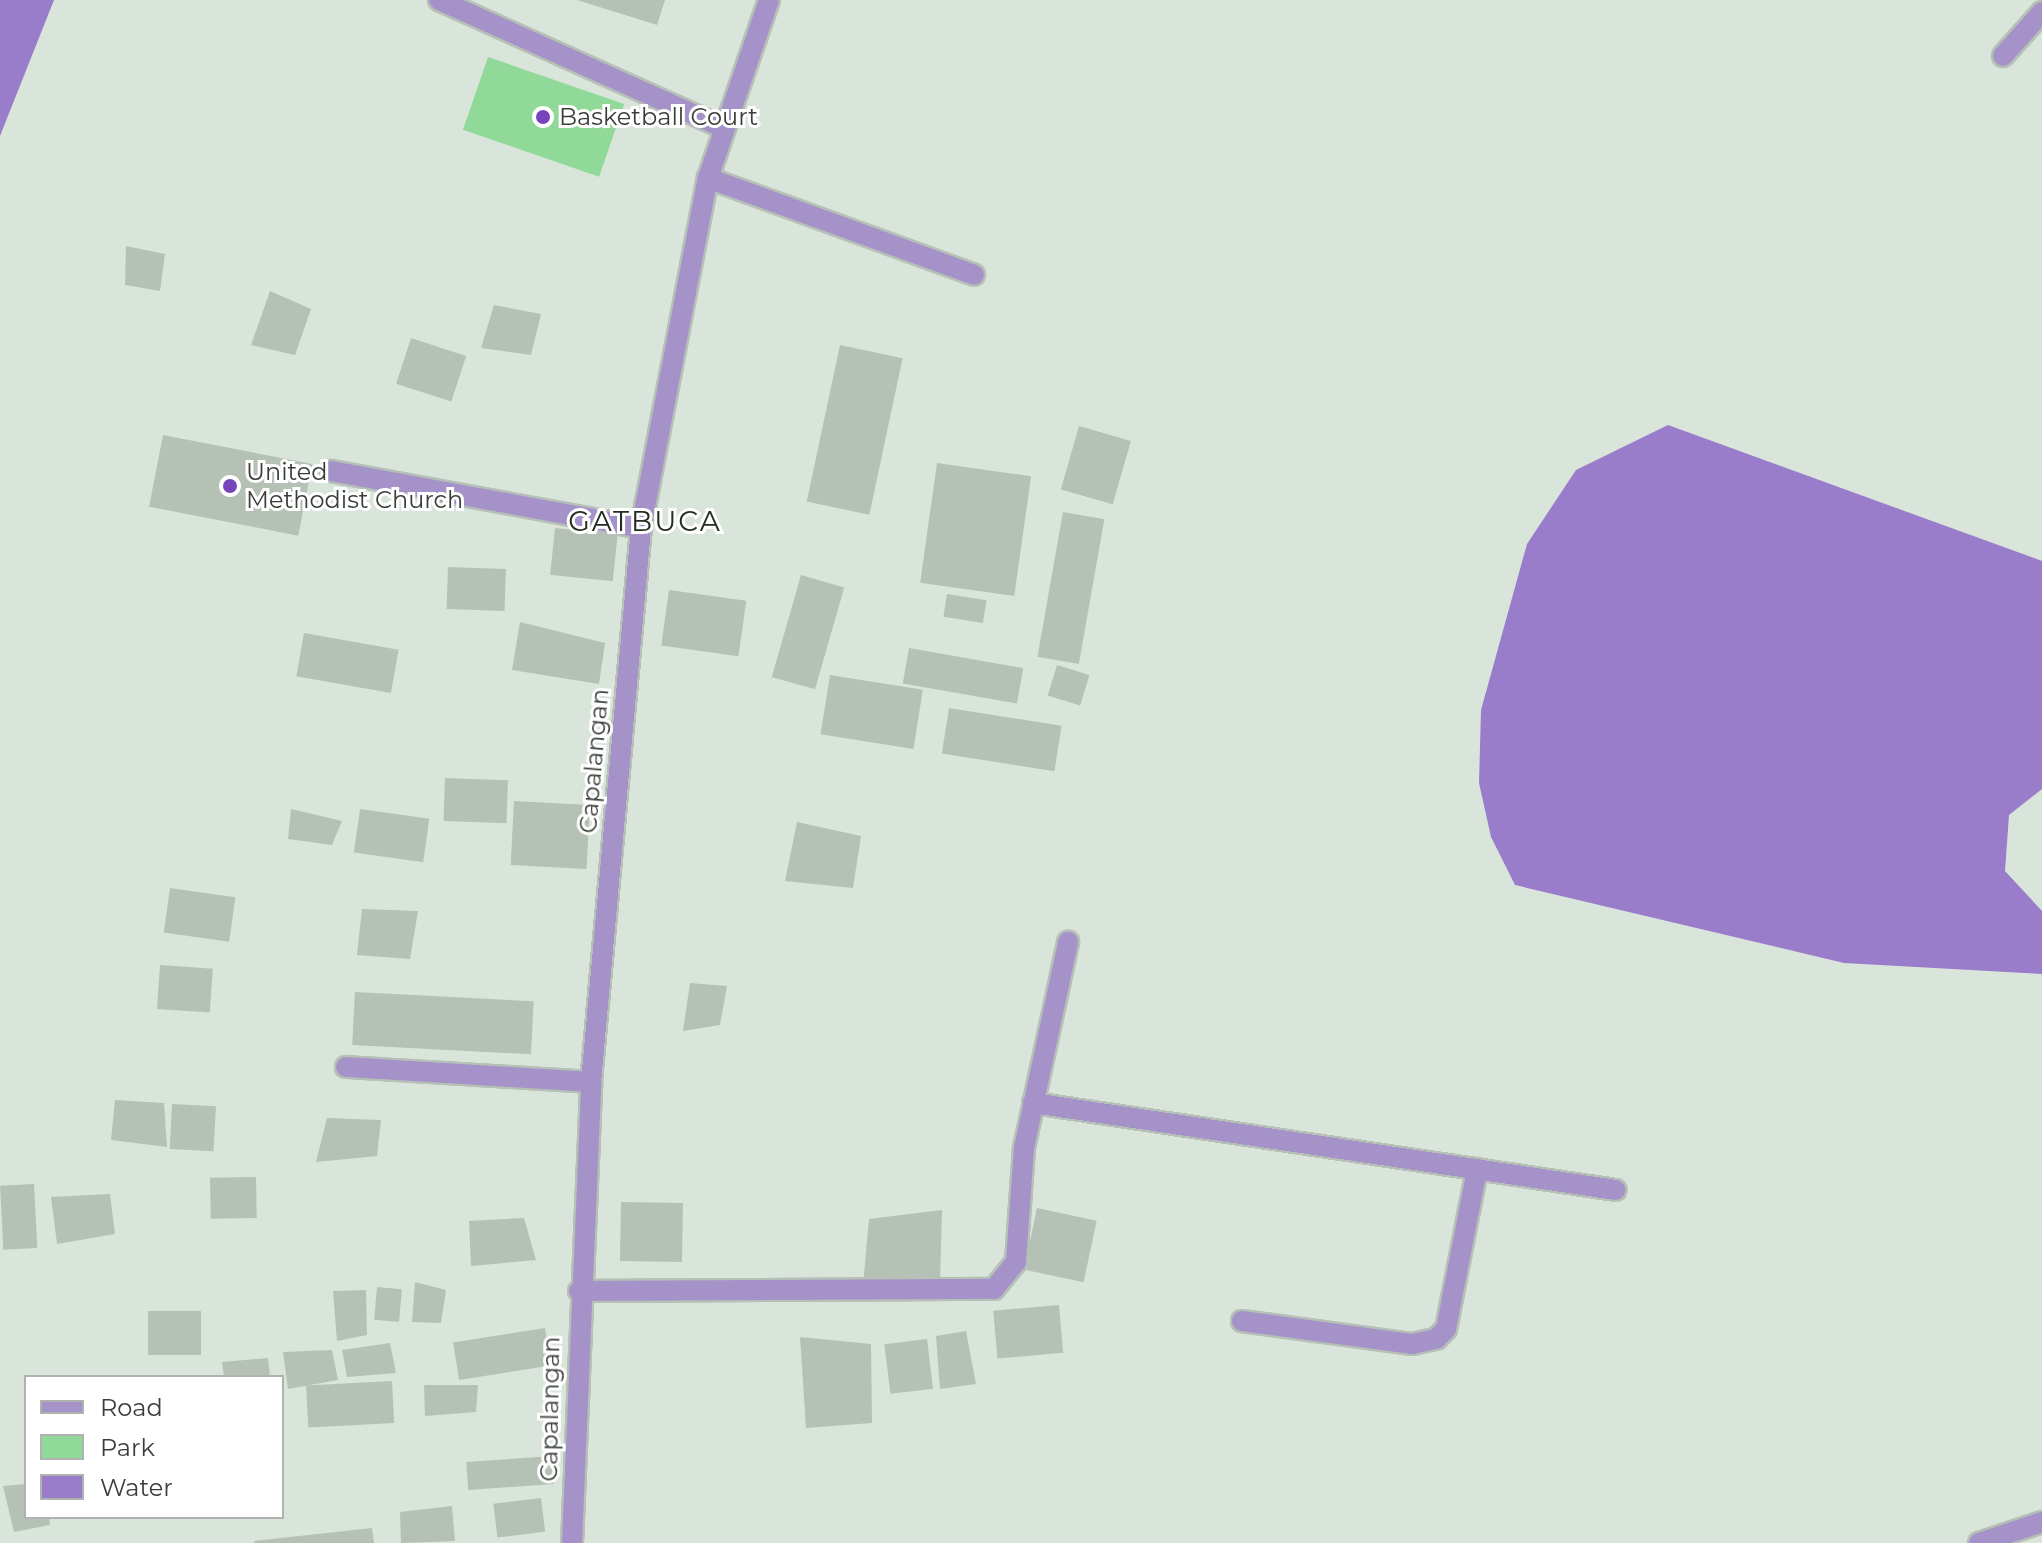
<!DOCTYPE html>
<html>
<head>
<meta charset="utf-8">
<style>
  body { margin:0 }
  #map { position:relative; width:2042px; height:1543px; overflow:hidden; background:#d9e5da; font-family:Montserrat,sans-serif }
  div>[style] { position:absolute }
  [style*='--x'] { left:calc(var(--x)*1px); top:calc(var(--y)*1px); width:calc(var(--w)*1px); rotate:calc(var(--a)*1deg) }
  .green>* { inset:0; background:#91d999; transform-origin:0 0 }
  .water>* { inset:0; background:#997dcb }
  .building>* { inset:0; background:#b6c1b6; transform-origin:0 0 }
  .roads { filter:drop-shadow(2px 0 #b6c0b7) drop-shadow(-2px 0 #b6c0b7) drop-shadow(0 2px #b6c0b7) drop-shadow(0 -2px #b6c0b7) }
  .minor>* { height:20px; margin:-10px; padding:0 10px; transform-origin:10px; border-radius:10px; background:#a492c8 }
  .dots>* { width:22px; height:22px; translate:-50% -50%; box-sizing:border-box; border:4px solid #fff; border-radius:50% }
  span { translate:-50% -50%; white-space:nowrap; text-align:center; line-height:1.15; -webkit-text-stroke:6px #fff; paint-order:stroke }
  .poi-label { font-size:24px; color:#3a3e3a }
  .left { translate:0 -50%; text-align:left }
  .street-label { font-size:24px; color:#3a3e3a }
  .quarter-label { font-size:28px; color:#242d24; letter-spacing:2px }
  .legend { position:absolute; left:24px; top:1375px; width:260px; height:144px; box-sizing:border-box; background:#fff; border:2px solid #b0b2b0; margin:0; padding:10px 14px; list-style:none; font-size:24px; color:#3a3e3a }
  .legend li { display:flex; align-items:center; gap:16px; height:40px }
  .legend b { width:40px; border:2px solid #b0b2b0 }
</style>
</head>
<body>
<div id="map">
  <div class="green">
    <div style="left:488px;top:57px;width:144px;height:77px;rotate:19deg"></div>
  </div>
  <div class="water">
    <div style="clip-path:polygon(0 0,54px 0,0 136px)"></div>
    <div style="clip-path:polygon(1668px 425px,2042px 561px,2042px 789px,2009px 815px,2005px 871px,2042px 911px,2042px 974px,1844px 963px,1515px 885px,1491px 837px,1479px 783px,1481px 710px,1527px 544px,1576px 470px)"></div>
  </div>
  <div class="building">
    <div style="clip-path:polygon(577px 0,665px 0,657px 25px)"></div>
    <div style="clip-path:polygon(126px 246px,165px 254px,160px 291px,125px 285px)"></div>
    <div style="clip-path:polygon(270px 291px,311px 309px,295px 355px,251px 345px)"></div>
    <div style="clip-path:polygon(494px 305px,541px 314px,531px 355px,481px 348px)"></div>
    <div style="left:411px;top:338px;width:58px;height:48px;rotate:18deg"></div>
    <div style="left:840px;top:345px;width:64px;height:160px;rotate:12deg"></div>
    <div style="left:1079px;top:426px;width:54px;height:66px;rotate:16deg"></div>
    <div style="left:163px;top:435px;width:152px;height:73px;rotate:11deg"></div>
    <div style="left:937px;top:463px;width:95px;height:121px;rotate:8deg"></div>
    <div style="left:1063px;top:512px;width:42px;height:147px;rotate:10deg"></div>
    <div style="left:555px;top:528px;width:63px;height:47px;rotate:6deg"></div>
    <div style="left:448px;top:567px;width:58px;height:42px;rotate:2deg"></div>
    <div style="left:801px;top:575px;width:45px;height:106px;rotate:16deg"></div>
    <div style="left:669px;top:590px;width:78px;height:56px;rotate:8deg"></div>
    <div style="left:947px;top:594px;width:40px;height:23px;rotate:9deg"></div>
    <div style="clip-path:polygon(520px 622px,605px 643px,599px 684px,512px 670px)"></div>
    <div style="left:304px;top:633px;width:96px;height:44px;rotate:10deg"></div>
    <div style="left:909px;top:648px;width:116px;height:36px;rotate:10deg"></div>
    <div style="left:1057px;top:665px;width:34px;height:32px;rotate:17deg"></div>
    <div style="left:830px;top:675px;width:94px;height:60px;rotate:9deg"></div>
    <div style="left:949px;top:708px;width:114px;height:46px;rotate:9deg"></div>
    <div style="left:445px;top:778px;width:63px;height:43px;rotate:2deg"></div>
    <div style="left:514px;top:801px;width:76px;height:64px;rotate:3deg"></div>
    <div style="clip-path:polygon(291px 809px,342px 821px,332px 845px,288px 839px)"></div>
    <div style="left:360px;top:809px;width:70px;height:44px;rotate:8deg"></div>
    <div style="clip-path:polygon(797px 822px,861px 836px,853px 888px,785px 881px)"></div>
    <div style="left:170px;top:888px;width:66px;height:45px;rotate:8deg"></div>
    <div style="clip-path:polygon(362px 909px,418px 911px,410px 959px,357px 955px)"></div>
    <div style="left:160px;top:965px;width:53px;height:44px;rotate:4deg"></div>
    <div style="clip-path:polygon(690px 983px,727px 986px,720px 1025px,683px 1031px)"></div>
    <div style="left:355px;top:992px;width:179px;height:53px;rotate:3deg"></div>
    <div style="clip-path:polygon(115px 1100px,164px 1103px,167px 1147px,111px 1140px)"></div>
    <div style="left:172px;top:1104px;width:44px;height:45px;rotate:3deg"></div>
    <div style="clip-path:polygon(327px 1118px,381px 1120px,377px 1156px,316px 1162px)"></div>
    <div style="left:256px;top:1177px;width:41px;height:46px;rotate:89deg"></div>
    <div style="left:34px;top:1184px;width:64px;height:34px;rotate:87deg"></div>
    <div style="clip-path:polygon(110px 1194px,115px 1234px,57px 1244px,51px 1197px)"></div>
    <div style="left:621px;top:1202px;width:62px;height:59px;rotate:1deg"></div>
    <div style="left:1037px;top:1208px;width:61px;height:63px;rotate:12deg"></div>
    <div style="clip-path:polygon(942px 1210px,940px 1284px,863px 1286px,869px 1219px)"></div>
    <div style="clip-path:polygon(524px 1218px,536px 1260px,471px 1266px,469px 1221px)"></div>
    <div style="clip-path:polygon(415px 1282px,446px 1290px,441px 1323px,412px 1322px)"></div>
    <div style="left:377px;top:1287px;width:25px;height:33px;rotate:5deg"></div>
    <div style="clip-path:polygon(366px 1290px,367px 1335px,337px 1341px,333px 1291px)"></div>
    <div style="left:1059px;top:1305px;width:48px;height:66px;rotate:85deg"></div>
    <div style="left:201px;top:1311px;width:44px;height:53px;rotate:90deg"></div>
    <div style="left:545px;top:1328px;width:38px;height:93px;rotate:81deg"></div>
    <div style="clip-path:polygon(966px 1331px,976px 1384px,940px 1389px,936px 1336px)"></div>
    <div style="clip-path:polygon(800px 1337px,871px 1344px,872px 1423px,806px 1428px)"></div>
    <div style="left:927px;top:1339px;width:50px;height:43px;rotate:83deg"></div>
    <div style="clip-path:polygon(390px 1343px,396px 1373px,347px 1377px,342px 1350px)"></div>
    <div style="clip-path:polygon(332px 1350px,338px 1380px,288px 1389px,283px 1352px)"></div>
    <div style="clip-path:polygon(268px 1358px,270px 1377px,224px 1377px,222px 1362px)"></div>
    <div style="left:392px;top:1381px;width:42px;height:86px;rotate:87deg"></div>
    <div style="clip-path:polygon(424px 1385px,478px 1385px,476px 1412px,425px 1416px)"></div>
    <div style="left:552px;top:1456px;width:28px;height:86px;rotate:86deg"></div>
    <div style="clip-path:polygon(26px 1484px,26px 1517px,49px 1517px,50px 1525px,14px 1532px,3px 1486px)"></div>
    <div style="left:541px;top:1498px;width:34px;height:48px;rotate:83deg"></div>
    <div style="clip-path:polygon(452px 1506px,455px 1541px,401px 1543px,400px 1512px)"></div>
    <div style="clip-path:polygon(372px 1528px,374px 1543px,254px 1543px,254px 1541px)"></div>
  </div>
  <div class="roads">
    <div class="minor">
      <div style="--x:439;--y:0;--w:310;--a:24.2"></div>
      <div style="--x:2003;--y:56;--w:59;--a:-48.4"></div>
      <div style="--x:708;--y:178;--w:283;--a:20"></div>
      <div style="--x:331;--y:471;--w:315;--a:10.4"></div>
      <div style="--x:346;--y:1067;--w:245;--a:3.5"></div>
      <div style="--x:1033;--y:1103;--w:589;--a:8.49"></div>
      <div style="--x:579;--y:1291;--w:415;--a:-0.3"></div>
      <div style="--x:994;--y:1289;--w:35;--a:-51"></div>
      <div style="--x:1016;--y:1262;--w:114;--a:-86"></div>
      <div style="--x:1024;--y:1148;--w:211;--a:-77.9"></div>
      <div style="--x:1242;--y:1321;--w:172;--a:7.7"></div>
      <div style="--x:1412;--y:1344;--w:25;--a:-12"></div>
      <div style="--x:1436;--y:1339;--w:14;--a:-45"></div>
      <div style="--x:1446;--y:1329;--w:163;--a:-79"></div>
      <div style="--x:572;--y:1543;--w:461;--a:-87.6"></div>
      <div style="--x:591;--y:1082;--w:556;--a:-84.84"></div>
      <div style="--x:641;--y:528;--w:356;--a:-79.2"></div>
      <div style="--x:708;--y:178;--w:188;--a:-71.1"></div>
      <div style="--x:1979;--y:1543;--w:66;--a:-18.4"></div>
    </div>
  </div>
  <div class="dots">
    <div style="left:543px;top:117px;background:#7844bc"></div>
    <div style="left:230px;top:486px;background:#7844bc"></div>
  </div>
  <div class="poi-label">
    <span class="left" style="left:559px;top:117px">Basketball Court</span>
    <span class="left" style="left:246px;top:486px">United<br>Methodist Church</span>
  </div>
  <div class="street-label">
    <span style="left:594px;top:761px;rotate:-85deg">Capalangan</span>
    <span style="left:550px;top:1409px;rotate:-89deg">Capalangan</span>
  </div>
  <div class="quarter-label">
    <span style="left:645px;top:521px">GATBUCA</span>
  </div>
  <ul class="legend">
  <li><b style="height:10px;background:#a492c8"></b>Road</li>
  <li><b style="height:22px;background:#91d999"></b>Park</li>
  <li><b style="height:22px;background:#997dcb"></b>Water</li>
  </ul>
</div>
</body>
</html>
